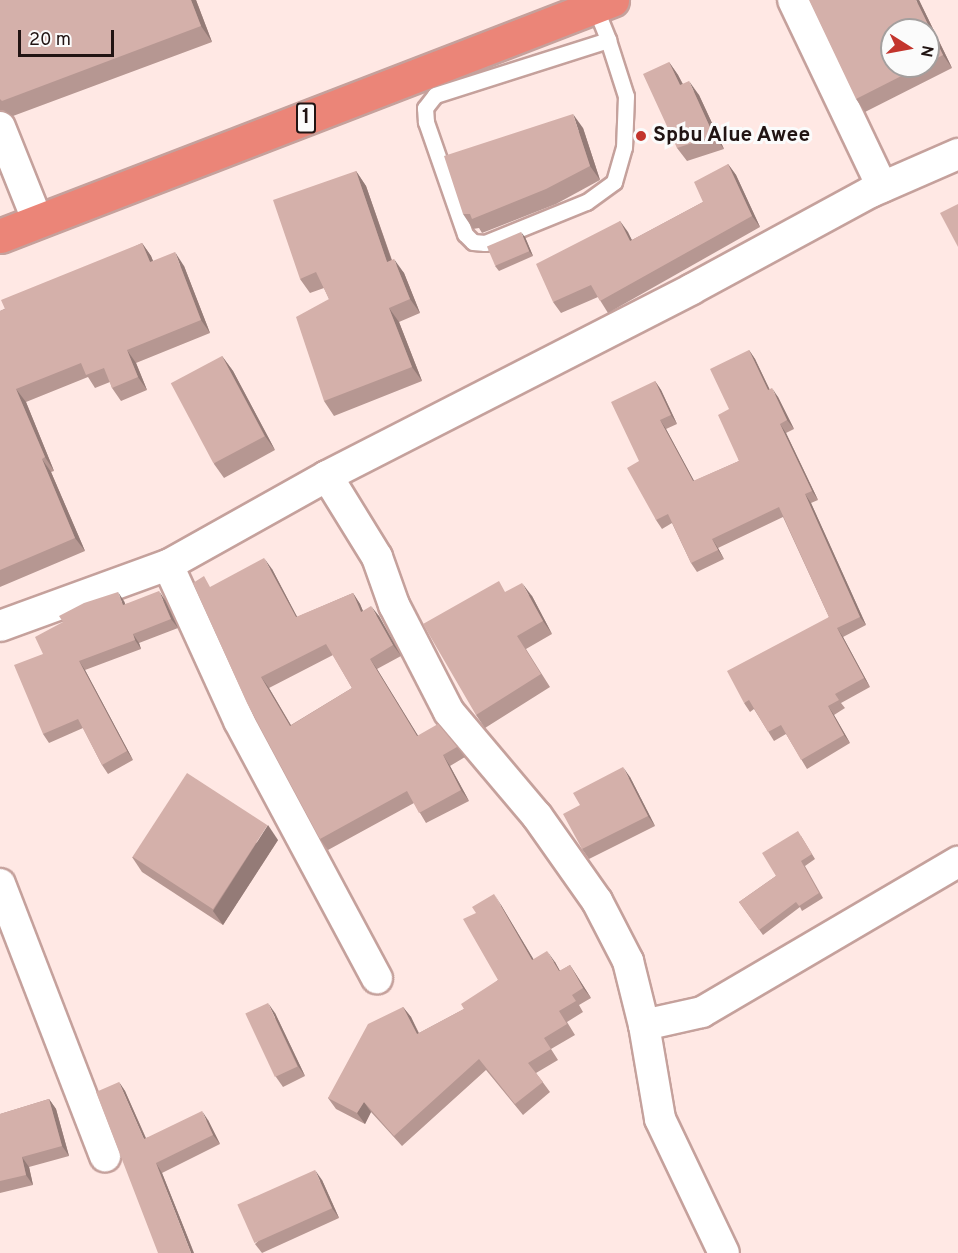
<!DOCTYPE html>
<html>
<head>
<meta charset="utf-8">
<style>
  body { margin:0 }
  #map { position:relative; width:958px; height:1253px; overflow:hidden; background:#ffe8e4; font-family:Overpass,sans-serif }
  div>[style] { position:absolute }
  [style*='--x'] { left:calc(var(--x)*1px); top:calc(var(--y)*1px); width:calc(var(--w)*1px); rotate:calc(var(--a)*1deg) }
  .roads { filter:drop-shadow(2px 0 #c5a19c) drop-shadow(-2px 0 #c5a19c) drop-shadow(0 2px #c5a19c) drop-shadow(0 -2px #c5a19c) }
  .lane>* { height:15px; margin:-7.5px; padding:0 7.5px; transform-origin:7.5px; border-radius:7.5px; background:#fff }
  .street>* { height:30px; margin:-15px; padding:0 15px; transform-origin:15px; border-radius:15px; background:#fff }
  .highway>* { height:33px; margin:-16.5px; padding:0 16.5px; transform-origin:16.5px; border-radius:16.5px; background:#eb8578 }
  .wall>* { inset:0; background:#b69792 }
  .shaded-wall>* { inset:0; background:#947b77 }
  .building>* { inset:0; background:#d4b0aa; transform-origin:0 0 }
  .dots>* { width:16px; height:16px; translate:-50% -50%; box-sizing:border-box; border:3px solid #fbfbfb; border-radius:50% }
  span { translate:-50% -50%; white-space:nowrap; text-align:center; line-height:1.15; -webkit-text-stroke:6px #fbfbfb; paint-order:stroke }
  .shield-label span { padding:2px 4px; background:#fbfbfb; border:2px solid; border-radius:4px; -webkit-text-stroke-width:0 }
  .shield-label { font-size:20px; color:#211413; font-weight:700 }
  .poi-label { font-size:21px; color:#211413; font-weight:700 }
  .left { translate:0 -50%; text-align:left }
  .north { position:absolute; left:880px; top:18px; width:60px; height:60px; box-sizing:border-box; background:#fbfbfb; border:2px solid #a49f9e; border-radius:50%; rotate:101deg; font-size:16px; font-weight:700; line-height:24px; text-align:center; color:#211413 }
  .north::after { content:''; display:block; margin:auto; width:21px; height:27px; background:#c3352d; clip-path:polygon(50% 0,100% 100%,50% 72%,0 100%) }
  .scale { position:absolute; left:18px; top:30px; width:96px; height:27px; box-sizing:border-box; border:3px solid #211413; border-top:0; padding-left:8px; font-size:18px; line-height:21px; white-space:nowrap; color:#211413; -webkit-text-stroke:4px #fbfbfb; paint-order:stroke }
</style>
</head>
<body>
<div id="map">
  <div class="roads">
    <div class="lane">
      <div style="--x:595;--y:7;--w:35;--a:68"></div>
      <div style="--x:608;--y:40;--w:59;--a:72.2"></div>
      <div style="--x:626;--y:96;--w:51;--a:92.2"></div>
      <div style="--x:624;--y:147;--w:36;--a:106"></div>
      <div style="--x:614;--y:182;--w:34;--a:144"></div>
      <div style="--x:586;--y:202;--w:109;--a:157.9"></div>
      <div style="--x:485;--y:243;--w:12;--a:-175"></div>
      <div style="--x:473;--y:242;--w:11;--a:-135"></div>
      <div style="--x:465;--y:234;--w:119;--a:-109.2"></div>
      <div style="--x:426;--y:122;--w:14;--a:-94"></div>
      <div style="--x:425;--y:108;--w:16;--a:-52"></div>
      <div style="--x:435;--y:95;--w:182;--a:-17.6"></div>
    </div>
    <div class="street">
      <div style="--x:793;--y:0;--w:207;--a:64.5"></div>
      <div style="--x:0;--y:127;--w:102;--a:68.2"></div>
      <div style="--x:327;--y:476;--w:410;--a:-27.1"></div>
      <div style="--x:692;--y:289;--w:204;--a:-28.5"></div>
      <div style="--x:871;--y:192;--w:95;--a:-23.6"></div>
      <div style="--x:168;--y:565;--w:171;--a:65.5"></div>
      <div style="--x:239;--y:721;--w:292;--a:61.8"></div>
      <div style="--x:0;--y:626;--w:179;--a:-20"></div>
      <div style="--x:168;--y:565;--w:182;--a:-29.2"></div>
      <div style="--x:327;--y:476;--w:95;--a:58.3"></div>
      <div style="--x:377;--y:557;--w:51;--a:70.5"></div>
      <div style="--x:394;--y:605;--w:120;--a:62.8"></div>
      <div style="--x:449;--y:712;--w:136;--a:49.8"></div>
      <div style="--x:537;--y:816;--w:104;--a:54.8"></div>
      <div style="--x:597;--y:901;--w:68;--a:62.7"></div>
      <div style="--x:628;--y:961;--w:66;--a:76"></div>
      <div style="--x:644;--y:1025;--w:95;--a:80.3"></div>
      <div style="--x:660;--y:1119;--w:148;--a:64.5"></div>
      <div style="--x:0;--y:884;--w:292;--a:68.9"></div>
      <div style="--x:644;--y:1025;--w:59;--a:-12.6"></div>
      <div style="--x:702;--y:1012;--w:297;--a:-30.4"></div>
    </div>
    <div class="highway">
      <div style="--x:0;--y:236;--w:656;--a:-21.09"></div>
    </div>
  </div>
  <div class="wall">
    <div style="clip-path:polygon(0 0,196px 0,212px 42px,13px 116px,3px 110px,0 110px)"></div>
    <div style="clip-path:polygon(evenodd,919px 0,952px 68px,865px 112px,856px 99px,919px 0,928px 30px,928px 66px,892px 66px,928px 30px)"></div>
    <div style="clip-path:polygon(669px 62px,678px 75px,683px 84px,699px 95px,724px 149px,687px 161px,677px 148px)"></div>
    <div style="clip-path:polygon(583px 128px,600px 180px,556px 204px,482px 233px,479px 228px,473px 229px,463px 214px)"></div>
    <div style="clip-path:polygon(728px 164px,736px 175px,760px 227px,608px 313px,598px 297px,561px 313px,553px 302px,620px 221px,632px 240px,703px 202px)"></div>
    <div style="clip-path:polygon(356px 171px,366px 186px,392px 260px,404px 273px,420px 313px,399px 322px,422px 381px,334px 416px,324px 401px,329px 299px,324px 288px,310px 293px,300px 279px)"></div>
    <div style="clip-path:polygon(525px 237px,533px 256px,499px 271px,495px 266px)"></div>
    <div style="clip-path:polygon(142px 243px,151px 256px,153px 261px,184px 266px,210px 333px,136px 363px,147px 390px,121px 401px,112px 388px,110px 382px,95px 388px,88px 377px,26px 402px,54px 471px,51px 472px,85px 551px,0 587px,0 311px)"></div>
    <div style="clip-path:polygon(749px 350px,755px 359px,770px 390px,778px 397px,794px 429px,786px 433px,818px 500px,811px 503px,866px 625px,843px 637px,870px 687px,841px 703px,845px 708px,834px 715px,850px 743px,807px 769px,786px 734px,774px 741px,754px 709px,750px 712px,744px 703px,829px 617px,783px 517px,718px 548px,724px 559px,697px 572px,691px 563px,672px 523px,662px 529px,656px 520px,639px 461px,655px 381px,661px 390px,677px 424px,666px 429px,694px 481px,739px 461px,729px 409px)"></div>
    <div style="clip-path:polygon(222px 356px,233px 371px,275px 450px,224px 478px,214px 464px)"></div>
    <div style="clip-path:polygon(evenodd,272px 569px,297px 617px,353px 593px,360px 604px,363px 611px,379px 616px,401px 656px,377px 669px,418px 736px,457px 747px,465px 757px,450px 766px,469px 801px,426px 823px,414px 803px,328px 850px,320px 839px,211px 587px,272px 569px,333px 655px,352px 688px,291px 725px,269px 688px,333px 655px)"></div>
    <div style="clip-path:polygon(507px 591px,532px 596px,552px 634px,526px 649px,550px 687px,485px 728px,476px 715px)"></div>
    <div style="clip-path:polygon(165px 600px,178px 628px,139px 643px,141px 649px,85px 670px,133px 760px,108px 774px,102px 765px,83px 728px,49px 743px,43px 734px,43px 654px,124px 601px,125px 604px)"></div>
    <div style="clip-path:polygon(630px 777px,655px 826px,589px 859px,582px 849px,580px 805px)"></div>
    <div style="clip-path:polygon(801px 836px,815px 859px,805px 866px,823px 898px,802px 911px,800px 907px,763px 935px,739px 902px,776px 876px)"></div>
    <div style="clip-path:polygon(278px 840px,223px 925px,142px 872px,132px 857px)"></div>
    <div style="clip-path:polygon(501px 905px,533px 959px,555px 962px,560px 971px,570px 965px,591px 998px,579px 1005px,583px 1012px,567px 1022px,575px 1035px,551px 1049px,558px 1060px,536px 1073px,550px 1092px,523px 1115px,486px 1070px,402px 1146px,371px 1112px,365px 1124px,336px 1109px,328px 1098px,403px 1007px,411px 1017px,419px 1033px,464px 1009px,498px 980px)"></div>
    <div style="clip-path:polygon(275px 1013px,305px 1076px,283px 1087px,276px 1077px)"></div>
    <div style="clip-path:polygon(119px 1082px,125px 1091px,146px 1138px,208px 1120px,220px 1144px,162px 1173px,194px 1253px)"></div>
    <div style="clip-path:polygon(49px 1099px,56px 1109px,69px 1156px,29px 1167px,33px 1185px,0 1193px,0 1114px)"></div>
    <div style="clip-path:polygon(322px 1180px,339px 1218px,262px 1253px,255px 1244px)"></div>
  </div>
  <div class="shaded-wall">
    <div style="clip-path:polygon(191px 0,196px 0,212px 42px,201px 26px)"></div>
    <div style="clip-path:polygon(916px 0,919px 0,952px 68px,943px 55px)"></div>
    <div style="clip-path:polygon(669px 62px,678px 75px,690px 99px,680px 85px)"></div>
    <div style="clip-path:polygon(689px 81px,699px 95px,724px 149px,714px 136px)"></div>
    <div style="clip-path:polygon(573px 114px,583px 128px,600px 180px,590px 166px)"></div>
    <div style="clip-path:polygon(728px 164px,736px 175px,760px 227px,752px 216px)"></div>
    <div style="clip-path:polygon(356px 171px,366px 186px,397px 276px,387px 262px)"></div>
    <div style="clip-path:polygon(620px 221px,628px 232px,638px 253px,630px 241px)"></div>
    <div style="clip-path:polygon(521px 232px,525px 237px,533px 256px,529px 251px)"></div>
    <div style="clip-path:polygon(142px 243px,151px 256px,159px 276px,150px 262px)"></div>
    <div style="clip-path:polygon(175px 252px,184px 266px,210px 333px,201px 320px)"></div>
    <div style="clip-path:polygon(394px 259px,404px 273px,420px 313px,410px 299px)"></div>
    <div style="clip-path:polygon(389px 308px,399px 322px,422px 381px,412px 367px)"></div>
    <div style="clip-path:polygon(127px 350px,136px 363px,147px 390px,138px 377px)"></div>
    <div style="clip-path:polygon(749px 350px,755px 359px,774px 399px,768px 390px)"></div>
    <div style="clip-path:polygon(222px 356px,233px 371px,275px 450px,265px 436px)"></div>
    <div style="clip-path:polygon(655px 381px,661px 390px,677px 424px,671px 415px)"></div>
    <div style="clip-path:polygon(772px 388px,778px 397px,794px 429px,787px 420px)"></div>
    <div style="clip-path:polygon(16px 389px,26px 402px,54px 471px,45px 457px)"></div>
    <div style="clip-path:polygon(660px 420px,666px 429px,699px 490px,693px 481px)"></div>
    <div style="clip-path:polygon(780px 424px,786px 433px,818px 500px,812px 491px)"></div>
    <div style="clip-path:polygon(42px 459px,51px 472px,85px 551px,75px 538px)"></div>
    <div style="clip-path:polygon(805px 494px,811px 503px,866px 625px,860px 617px)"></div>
    <div style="clip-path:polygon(712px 539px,718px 548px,724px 559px,718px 550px)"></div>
    <div style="clip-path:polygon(264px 558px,272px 569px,303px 628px,296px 617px)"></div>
    <div style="clip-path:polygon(522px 583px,532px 596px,552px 634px,543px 621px)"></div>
    <div style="clip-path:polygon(159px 591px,165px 600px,178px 628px,171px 619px)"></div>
    <div style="clip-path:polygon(118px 592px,124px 601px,129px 614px,123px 605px)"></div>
    <div style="clip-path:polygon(353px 593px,360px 604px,368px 623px,361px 612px)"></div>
    <div style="clip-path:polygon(371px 606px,379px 616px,401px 656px,393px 645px)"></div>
    <div style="clip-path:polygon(837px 628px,843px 637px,870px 687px,864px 678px)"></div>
    <div style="clip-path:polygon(133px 634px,139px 643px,141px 649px,135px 640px)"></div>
    <div style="clip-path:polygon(370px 659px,377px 669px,425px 747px,417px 736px)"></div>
    <div style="clip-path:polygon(79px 661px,85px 670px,133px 760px,127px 751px)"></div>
    <div style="clip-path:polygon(261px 677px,269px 688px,297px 736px,290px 726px)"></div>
    <div style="clip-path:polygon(828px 706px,834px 715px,850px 743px,844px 735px)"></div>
    <div style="clip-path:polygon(443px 755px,450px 766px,469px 801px,461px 790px)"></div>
    <div style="clip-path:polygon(623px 767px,630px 777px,655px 826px,648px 816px)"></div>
    <div style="clip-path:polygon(268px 825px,278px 840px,223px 925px,213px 911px)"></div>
    <div style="clip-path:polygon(494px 894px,501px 905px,540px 970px,532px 960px)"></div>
    <div style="clip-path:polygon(547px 951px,555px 962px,566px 982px,559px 971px)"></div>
    <div style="clip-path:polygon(570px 965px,591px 998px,583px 988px)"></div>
    <div style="clip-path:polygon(268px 1003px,275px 1013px,305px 1076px,298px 1066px)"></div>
    <div style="clip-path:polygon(403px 1007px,411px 1017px,424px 1045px,417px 1034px)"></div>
    <div style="clip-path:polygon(119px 1082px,125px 1091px,150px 1148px,144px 1139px)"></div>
    <div style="clip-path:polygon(49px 1099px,56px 1109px,69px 1156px,62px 1146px)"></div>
    <div style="clip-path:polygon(364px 1102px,371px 1112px,365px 1124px,357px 1113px)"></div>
    <div style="clip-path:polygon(202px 1111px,208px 1120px,220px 1144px,213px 1135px)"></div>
    <div style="clip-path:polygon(22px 1157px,29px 1167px,33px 1185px,26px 1175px)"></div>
    <div style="clip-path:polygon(156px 1163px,162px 1173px,194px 1253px,191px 1253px)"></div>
    <div style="clip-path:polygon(315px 1170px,322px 1180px,339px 1218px,332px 1208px)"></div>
  </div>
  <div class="building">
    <div style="clip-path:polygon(0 0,191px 0,201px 26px,2px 101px,0 99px)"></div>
    <div style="clip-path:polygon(809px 0,916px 0,943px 55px,928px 63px,928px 30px,892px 30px,892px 66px,921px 66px,856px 99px)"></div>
    <div style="clip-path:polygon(669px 62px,680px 85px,689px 81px,714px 136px,677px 148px,643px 74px)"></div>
    <div style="clip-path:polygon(573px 114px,590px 166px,546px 189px,472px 219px,470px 214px,463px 214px,444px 156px)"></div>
    <div style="clip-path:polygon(728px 164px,752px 216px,600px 301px,591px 285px,553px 302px,536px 264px,620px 221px,630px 241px,703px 202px,694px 182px)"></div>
    <div style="clip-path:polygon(356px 171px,387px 262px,394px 259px,410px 299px,389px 308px,412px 367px,324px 401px,296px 317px,329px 299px,316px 272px,300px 279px,273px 200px)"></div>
    <div style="clip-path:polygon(958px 204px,958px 247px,940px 213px)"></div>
    <div style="left:521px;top:232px;width:21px;height:37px;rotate:67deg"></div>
    <div style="clip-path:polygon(142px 243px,150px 262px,175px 252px,201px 320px,127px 350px,138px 377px,112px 388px,104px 368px,86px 375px,81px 363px,16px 389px,45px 457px,42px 459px,75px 538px,0 570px,0 311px,5px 309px,1px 300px)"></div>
    <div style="clip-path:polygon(749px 350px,768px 390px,772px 388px,787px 420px,780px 424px,812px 491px,805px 494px,860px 617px,837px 628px,864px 678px,835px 694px,839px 700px,828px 706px,844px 735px,801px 760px,781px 725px,768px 732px,749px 700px,744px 703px,727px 671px,829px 617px,779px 507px,712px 539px,718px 550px,691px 563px,668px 514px,656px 520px,627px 468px,639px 461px,611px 402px,655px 381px,671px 415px,660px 420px,693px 481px,739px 461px,718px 415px,729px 409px,710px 369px)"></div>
    <div style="left:222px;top:356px;width:91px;height:58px;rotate:62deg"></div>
    <div style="clip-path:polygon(evenodd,264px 558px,296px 617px,353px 593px,361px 612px,371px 606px,393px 645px,370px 659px,417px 736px,438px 724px,457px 747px,443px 755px,461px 790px,419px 813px,407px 791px,320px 839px,247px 703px,193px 583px,204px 576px,210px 587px,264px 558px,326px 644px,352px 688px,290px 726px,261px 677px,326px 644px)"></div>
    <div style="clip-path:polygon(499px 581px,505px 592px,522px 583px,543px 621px,517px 636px,541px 674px,476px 715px,423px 624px)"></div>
    <div style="clip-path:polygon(159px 591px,171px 619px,133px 634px,135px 640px,79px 661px,127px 751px,102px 765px,78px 719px,43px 734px,14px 665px,43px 654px,35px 637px,63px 622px,59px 616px,84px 603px,118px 592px,123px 605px)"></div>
    <div style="clip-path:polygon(623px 767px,648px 816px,582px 849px,563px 814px,580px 805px,573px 793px)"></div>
    <div style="left:187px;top:773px;width:96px;height:100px;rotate:33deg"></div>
    <div style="clip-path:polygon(798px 831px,812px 854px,801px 861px,819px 893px,799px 906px,796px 902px,759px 930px,739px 902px,776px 876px,762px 853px)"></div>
    <div style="clip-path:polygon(494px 894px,532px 960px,547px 951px,559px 971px,570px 965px,583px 988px,572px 995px,576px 1001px,559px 1011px,567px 1024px,544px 1038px,551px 1049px,528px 1063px,543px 1082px,515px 1104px,479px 1059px,394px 1136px,364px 1102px,357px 1113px,328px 1098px,368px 1024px,403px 1007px,417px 1034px,464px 1009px,461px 1004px,498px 980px,463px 919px,476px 913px,472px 907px)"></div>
    <div style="left:268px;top:1003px;width:70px;height:25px;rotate:65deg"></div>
    <div style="clip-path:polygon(119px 1082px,144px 1139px,202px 1111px,213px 1135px,156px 1163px,191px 1253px,158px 1253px,96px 1092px)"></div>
    <div style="clip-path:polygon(49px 1099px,62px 1146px,22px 1157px,26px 1175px,0 1181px,0 1114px)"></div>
    <div style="left:315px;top:1170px;width:42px;height:85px;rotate:66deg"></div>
  </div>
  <div class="dots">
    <div style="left:641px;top:136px;background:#c3352d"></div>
  </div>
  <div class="shield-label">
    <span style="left:306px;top:118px">1</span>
  </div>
  <div class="poi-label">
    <span class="left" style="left:653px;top:136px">Spbu Alue Awee</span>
  </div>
  <div class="north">N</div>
  <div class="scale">20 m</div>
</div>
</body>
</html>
